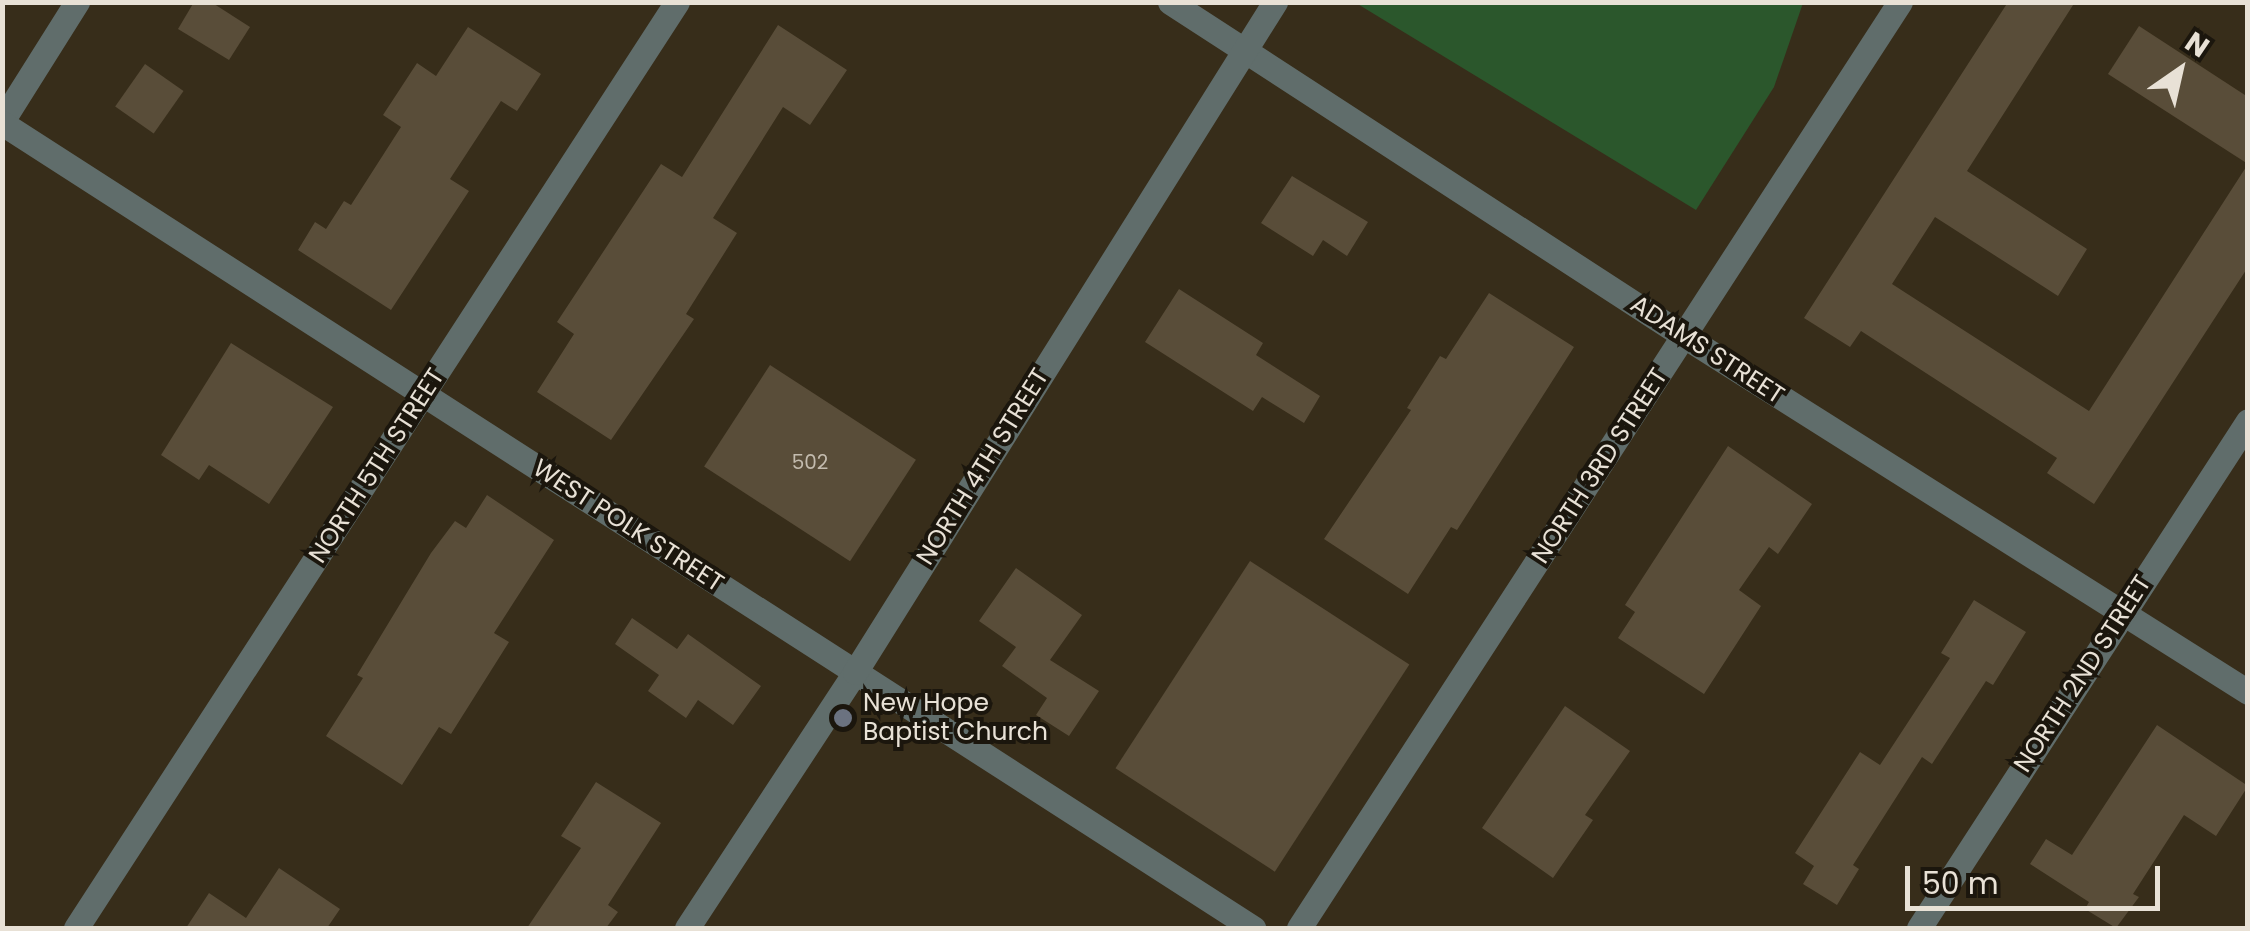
<!DOCTYPE html>
<html>
<head>
<meta charset="utf-8">
<style>
  body { margin:0 }
  #map { position:relative; width:2250px; height:931px; overflow:hidden; background:#372d1a; font-family:Poppins,sans-serif }
  div>[style] { position:absolute }
  [style*='--x'] { left:calc(var(--x)*1px); top:calc(var(--y)*1px); width:calc(var(--w)*1px); rotate:calc(var(--a)*1deg) }
  .green>* { inset:0; background:#2b572c }
  .building>* { inset:0; background:#594d39; transform-origin:0 0 }
  .minor>* { height:25px; margin:-12.5px; padding:0 12.5px; transform-origin:12.5px; border-radius:12.5px; background:#606d6b }
  .dots>* { width:28px; height:28px; translate:-50% -50%; box-sizing:border-box; border:5px solid #1b160d; border-radius:50% }
  span { translate:-50% -50%; white-space:nowrap; text-align:center; line-height:1.15; -webkit-text-stroke:8px #1b160d; paint-order:stroke }
  .number-label { font-size:20px; color:#c4bcaf }
  .number-label span { -webkit-text-stroke-width:0 }
  .street-label { font-size:25px; color:#e8e1d6 }
  .poi-label { font-size:25px; color:#e8e1d6 }
  .left { translate:0 -50%; text-align:left }
  .frame { position:absolute; inset:0; border:5px solid #e8e1d6; pointer-events:none }
  .north { position:absolute; left:2130px; top:20px; width:100px; height:100px; -webkit-text-stroke:8px #1b160d; paint-order:stroke; rotate:34deg; font-size:28px; font-weight:700; line-height:40px; text-align:center; color:#e8e1d6 }
  .north::after { content:''; display:block; margin:auto; width:35px; height:45px; background:#e8e1d6; clip-path:polygon(50% 0,100% 100%,50% 72%,0 100%) }
  .scale { position:absolute; left:1905px; top:866px; width:255px; height:45px; box-sizing:border-box; border:5px solid #e8e1d6; border-top:0; padding-left:12px; font-size:30px; line-height:35px; white-space:nowrap; color:#e8e1d6; -webkit-text-stroke:8px #1b160d; paint-order:stroke }
</style>
</head>
<body>
<div id="map">
  <div class="green">
    <div style="clip-path:polygon(1356px 3px,1803px 3px,1774px 87px,1696px 210px)"></div>
  </div>
  <div class="building">
    <div style="clip-path:polygon(194px 2px,211px 2px,250px 27px,229px 60px,178px 29px)"></div>
    <div style="clip-path:polygon(2008px 2px,2075px 2px,1967px 171px,2087px 249px,2058px 296px,1935px 217px,1892px 284px,2089px 411px,2248px 164px,2248px 267px,2094px 504px,2047px 473px,2057px 458px,1861px 331px,1850px 347px,1804px 318px)"></div>
    <div style="clip-path:polygon(778px 25px,847px 70px,810px 125px,783px 107px,713px 218px,737px 233px,686px 314px,694px 319px,611px 440px,537px 392px,574px 334px,557px 322px,661px 164px,682px 177px)"></div>
    <div style="clip-path:polygon(2139px 26px,2248px 97px,2248px 164px,2108px 74px)"></div>
    <div style="clip-path:polygon(468px 27px,541px 74px,517px 111px,501px 101px,450px 179px,469px 191px,391px 310px,298px 250px,315px 222px,326px 229px,344px 201px,351px 205px,401px 127px,383px 115px,417px 63px,436px 76px)"></div>
    <div style="left:145px;top:64px;width:47px;height:52px;rotate:35deg"></div>
    <div style="clip-path:polygon(1292px 176px,1368px 222px,1347px 256px,1323px 240px,1313px 256px,1261px 223px)"></div>
    <div style="clip-path:polygon(1179px 289px,1263px 343px,1256px 355px,1320px 396px,1304px 423px,1262px 397px,1253px 411px,1145px 342px)"></div>
    <div style="clip-path:polygon(1489px 293px,1574px 347px,1457px 530px,1451px 527px,1408px 594px,1324px 539px,1411px 410px,1407px 408px,1440px 356px,1446px 359px)"></div>
    <div style="clip-path:polygon(231px 343px,333px 407px,269px 504px,209px 465px,199px 480px,161px 455px)"></div>
    <div style="left:770px;top:365px;width:174px;height:121px;rotate:33deg"></div>
    <div style="clip-path:polygon(1728px 446px,1812px 504px,1778px 554px,1769px 547px,1739px 590px,1761px 606px,1704px 694px,1618px 638px,1635px 612px,1625px 605px)"></div>
    <div style="clip-path:polygon(487px 495px,554px 540px,494px 633px,509px 642px,451px 734px,439px 727px,402px 785px,326px 736px,363px 678px,357px 675px,431px 553px,455px 521px,466px 528px)"></div>
    <div style="left:1250px;top:561px;width:190px;height:247px;rotate:33deg"></div>
    <div style="clip-path:polygon(1016px 568px,1082px 615px,1050px 660px,1099px 691px,1069px 736px,1036px 715px,1047px 698px,1002px 666px,1016px 647px,979px 621px)"></div>
    <div style="clip-path:polygon(1974px 600px,2026px 632px,1993px 685px,1986px 681px,1932px 764px,1922px 757px,1853px 865px,1859px 869px,1837px 905px,1803px 884px,1814px 866px,1795px 853px,1860px 752px,1880px 765px,1950px 658px,1941px 653px)"></div>
    <div style="clip-path:polygon(632px 618px,677px 649px,688px 634px,761px 686px,733px 725px,698px 700px,686px 718px,648px 691px,659px 675px,615px 644px)"></div>
    <div style="clip-path:polygon(1565px 706px,1630px 751px,1585px 815px,1593px 820px,1553px 878px,1482px 828px)"></div>
    <div style="clip-path:polygon(2157px 725px,2248px 786px,2216px 836px,2184px 815px,2133px 894px,2139px 897px,2116px 928px,2085px 909px,2089px 902px,2030px 864px,2046px 839px,2072px 855px)"></div>
    <div style="clip-path:polygon(596px 782px,661px 823px,608px 905px,618px 912px,606px 928px,527px 928px,581px 848px,561px 836px)"></div>
    <div style="clip-path:polygon(279px 868px,340px 909px,327px 928px,186px 928px,209px 893px,246px 918px)"></div>
  </div>
  <div class="minor">
    <div style="--x:1170;--y:2;--w:613;--a:33.02"></div>
    <div style="--x:1684;--y:336;--w:667;--a:32.26"></div>
    <div style="--x:2;--y:121;--w:141;--a:-57.8"></div>
    <div style="--x:2;--y:123;--w:1488;--a:32.76"></div>
    <div style="--x:76;--y:928;--w:1104;--a:-57.02"></div>
    <div style="--x:687;--y:928;--w:306;--a:-56.7"></div>
    <div style="--x:855;--y:672;--w:791;--a:-57.92"></div>
    <div style="--x:1299;--y:928;--w:1104;--a:-57.02"></div>
    <div style="--x:1919;--y:928;--w:604;--a:-57.02"></div>
  </div>
  <div class="dots">
    <div style="left:843px;top:718px;background:#6b7280"></div>
  </div>
  <div class="number-label">
    <span style="left:810px;top:462px">502</span>
  </div>
  <div class="street-label">
    <span style="left:1707px;top:350px;rotate:33deg">ADAMS STREET</span>
    <span style="left:377px;top:466px;rotate:-57deg">NORTH 5TH STREET</span>
    <span style="left:1600px;top:466px;rotate:-57deg">NORTH 3RD STREET</span>
    <span style="left:983px;top:467px;rotate:-58deg">NORTH 4TH STREET</span>
    <span style="left:628px;top:526px;rotate:33deg">WEST POLK STREET</span>
    <span style="left:2083px;top:674px;rotate:-57deg">NORTH 2ND STREET</span>
  </div>
  <div class="poi-label">
    <span class="left" style="left:863px;top:718px">New Hope<br>Baptist Church</span>
  </div>
  <div class="frame"></div>
  <div class="north">N</div>
  <div class="scale">50 m</div>
</div>
</body>
</html>
